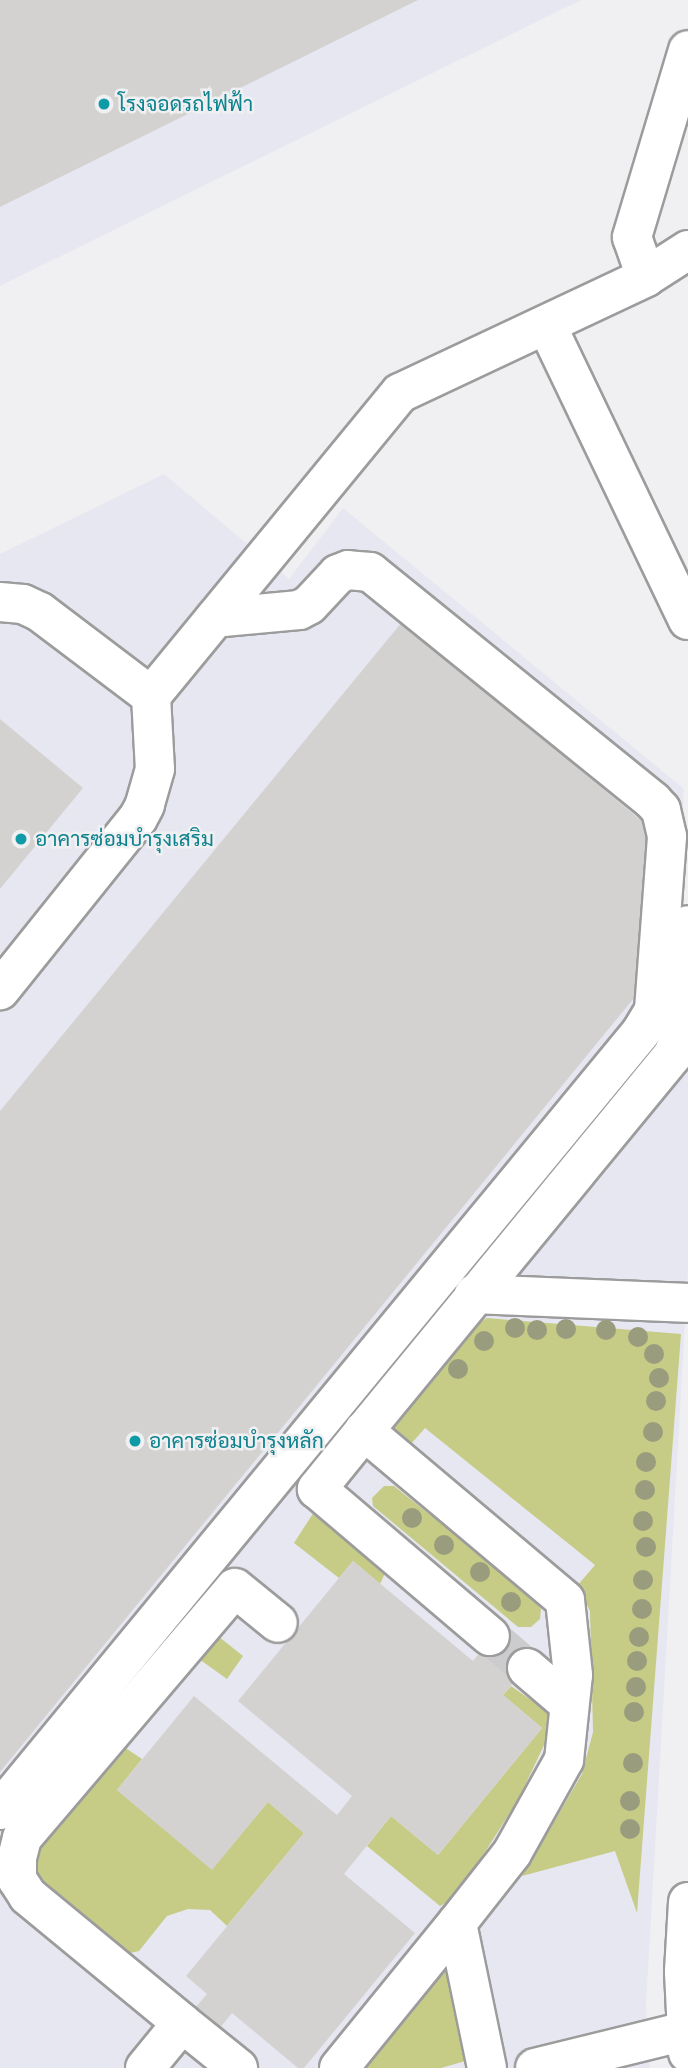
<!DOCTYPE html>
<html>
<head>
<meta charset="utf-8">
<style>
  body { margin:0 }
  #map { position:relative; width:688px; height:2068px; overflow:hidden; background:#f0f0f2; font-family:"Roboto Serif",Sarabun,serif }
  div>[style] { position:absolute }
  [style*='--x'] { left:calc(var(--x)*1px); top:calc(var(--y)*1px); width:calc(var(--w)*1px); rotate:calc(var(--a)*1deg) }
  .built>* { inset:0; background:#e7e7f1 }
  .green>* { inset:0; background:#c6cc86 }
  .building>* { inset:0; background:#d4d2d1 }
  .minor-tunnel>* { height:38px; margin-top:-19px; transform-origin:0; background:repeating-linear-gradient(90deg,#ccccce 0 38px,transparent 0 57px) }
  .roads { filter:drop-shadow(2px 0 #9c9c9d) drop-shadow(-2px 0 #9c9c9d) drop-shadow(0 2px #9c9c9d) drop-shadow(0 -2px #9c9c9d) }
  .minor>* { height:38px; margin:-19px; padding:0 19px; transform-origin:19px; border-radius:19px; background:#fff }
  .trees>* { width:20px; height:20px; margin:-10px; border-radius:50%; background:#9a9c7e }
  .dots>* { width:19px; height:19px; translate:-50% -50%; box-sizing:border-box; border:4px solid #f0f0f2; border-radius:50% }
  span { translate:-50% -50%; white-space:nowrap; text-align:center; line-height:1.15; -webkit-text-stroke:5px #f0f0f2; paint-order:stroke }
  .culture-label { font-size:21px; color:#0d838f }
  .left { translate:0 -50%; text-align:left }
</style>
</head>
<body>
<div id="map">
  <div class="built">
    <div style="clip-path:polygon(0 0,581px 0,0 286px)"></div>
    <div style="clip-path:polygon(164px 474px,289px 579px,343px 508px,684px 789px,668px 1030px,688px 1034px,688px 1270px,646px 2006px,650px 2068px,0 2068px,0 554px)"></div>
  </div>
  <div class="green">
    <div style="clip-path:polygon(487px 1318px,681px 1334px,637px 1913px,615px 1851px,522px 1876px,582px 1774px,593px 1732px,590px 1611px,577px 1586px,595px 1565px,425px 1428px,411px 1444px,391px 1426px,462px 1334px)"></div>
    <div style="clip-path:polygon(384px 1486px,394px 1486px,533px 1597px,541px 1609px,540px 1619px,531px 1627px,518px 1627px,373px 1506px,372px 1498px)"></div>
    <div style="clip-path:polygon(314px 1512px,387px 1569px,380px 1584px,353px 1561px,339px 1578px,294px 1543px)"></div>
    <div style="clip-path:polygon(218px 1636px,243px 1656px,227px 1679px,192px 1654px)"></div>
    <div style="clip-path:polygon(511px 1686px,548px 1712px,546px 1741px,518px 1800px,473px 1871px,450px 1901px,440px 1906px,367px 1846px,391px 1816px,438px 1855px,542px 1728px,503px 1695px)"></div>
    <div style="clip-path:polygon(121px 1745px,142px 1759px,117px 1790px,212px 1869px,268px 1802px,304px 1833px,227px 1926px,210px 1910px,188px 1909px,167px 1916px,139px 1951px,126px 1954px,32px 1874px,32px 1850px)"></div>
    <div style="clip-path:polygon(450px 1963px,476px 2058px,441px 2068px,366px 2068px,367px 2056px)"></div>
  </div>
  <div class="building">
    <div style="clip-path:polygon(0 0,418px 0,0 207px)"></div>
    <div style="clip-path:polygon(402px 622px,649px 827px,634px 998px,0 1772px,0 1111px)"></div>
    <div style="clip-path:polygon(0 719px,83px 788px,0 889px)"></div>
    <div style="clip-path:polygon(353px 1561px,473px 1661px,500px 1627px,535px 1656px,503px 1695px,542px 1728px,438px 1855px,391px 1816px,344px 1874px,415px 1933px,304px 2068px,298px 2068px,232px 2013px,219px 2029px,195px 2008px,207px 1994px,186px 1976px,304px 1833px,268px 1802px,212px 1870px,117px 1790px,194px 1696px,337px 1815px,352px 1796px,238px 1701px)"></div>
  </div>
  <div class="minor-tunnel">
    <div style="--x:490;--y:1636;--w:49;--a:40.9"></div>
  </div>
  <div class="roads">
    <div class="minor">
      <div style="--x:646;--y:277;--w:50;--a:-32.7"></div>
      <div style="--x:547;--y:326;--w:326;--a:64.4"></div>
      <div style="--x:0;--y:602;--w:23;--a:5"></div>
      <div style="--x:23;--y:604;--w:19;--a:25"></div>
      <div style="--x:40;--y:612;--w:139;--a:37.1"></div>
      <div style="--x:151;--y:696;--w:73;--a:86.9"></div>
      <div style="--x:155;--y:769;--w:37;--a:106"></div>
      <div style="--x:145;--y:805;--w:15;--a:118"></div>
      <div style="--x:138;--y:818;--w:221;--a:128.7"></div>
      <div style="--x:151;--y:696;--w:392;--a:-50.6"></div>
      <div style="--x:400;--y:393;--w:272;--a:-25.2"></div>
      <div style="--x:646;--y:277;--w:42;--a:-109.3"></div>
      <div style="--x:632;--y:237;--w:195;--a:-73.3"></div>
      <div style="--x:474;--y:1294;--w:214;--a:2.4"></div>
      <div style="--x:364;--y:1431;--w:75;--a:129"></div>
      <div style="--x:317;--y:1489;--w:227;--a:40.4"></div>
      <div style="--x:527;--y:1668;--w:55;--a:40.6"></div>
      <div style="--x:0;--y:1810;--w:1008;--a:-50.51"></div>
      <div style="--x:641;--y:1032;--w:26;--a:-59"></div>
      <div style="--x:654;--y:1010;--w:174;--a:-85.7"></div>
      <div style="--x:667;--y:836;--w:27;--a:-103"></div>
      <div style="--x:661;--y:810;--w:12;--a:-132"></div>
      <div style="--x:653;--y:801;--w:364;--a:-141"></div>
      <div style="--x:370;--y:572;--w:22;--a:-175"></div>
      <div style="--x:348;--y:570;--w:11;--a:158"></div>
      <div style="--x:338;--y:574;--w:42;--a:133.1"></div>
      <div style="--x:309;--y:605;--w:11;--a:153"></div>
      <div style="--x:299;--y:610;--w:84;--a:174.6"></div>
      <div style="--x:688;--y:1902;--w:70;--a:93.3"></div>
      <div style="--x:684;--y:1972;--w:81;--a:87.2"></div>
      <div style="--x:182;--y:2023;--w:200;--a:-140.5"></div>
      <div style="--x:28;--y:1896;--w:20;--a:-123"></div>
      <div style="--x:17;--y:1879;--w:21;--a:-90"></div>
      <div style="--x:17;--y:1858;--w:21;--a:-76"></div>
      <div style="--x:22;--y:1838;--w:328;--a:-49.6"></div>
      <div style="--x:235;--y:1588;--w:55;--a:39.1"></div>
      <div style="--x:145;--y:2068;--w:58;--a:-50.6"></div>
      <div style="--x:182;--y:2023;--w:72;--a:38.8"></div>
      <div style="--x:339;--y:2068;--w:187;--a:-50.9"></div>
      <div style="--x:487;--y:2068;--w:148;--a:-101.7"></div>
      <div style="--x:457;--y:1923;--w:89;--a:-51.8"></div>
      <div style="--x:512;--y:1853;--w:107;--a:-60.8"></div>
      <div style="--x:564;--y:1760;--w:85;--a:-84"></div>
      <div style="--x:573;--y:1675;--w:75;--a:-96.1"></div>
      <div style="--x:565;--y:1600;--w:263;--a:-139.9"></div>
      <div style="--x:364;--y:1431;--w:487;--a:-50.6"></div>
      <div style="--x:673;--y:1055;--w:25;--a:-69"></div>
      <div style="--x:682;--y:1032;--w:107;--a:-86.8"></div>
      <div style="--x:535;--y:2068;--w:155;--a:-13.8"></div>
    </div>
  </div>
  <div class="trees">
    <div style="left:515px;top:1328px"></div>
    <div style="left:566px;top:1329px"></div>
    <div style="left:537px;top:1330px"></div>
    <div style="left:606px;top:1330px"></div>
    <div style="left:638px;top:1337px"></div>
    <div style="left:484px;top:1341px"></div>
    <div style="left:654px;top:1354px"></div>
    <div style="left:458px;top:1369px"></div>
    <div style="left:659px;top:1378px"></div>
    <div style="left:656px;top:1401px"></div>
    <div style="left:653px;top:1432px"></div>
    <div style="left:646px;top:1462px"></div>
    <div style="left:645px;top:1490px"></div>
    <div style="left:412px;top:1518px"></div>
    <div style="left:643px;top:1521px"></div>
    <div style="left:444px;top:1545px"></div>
    <div style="left:646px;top:1547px"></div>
    <div style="left:480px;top:1572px"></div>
    <div style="left:643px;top:1580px"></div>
    <div style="left:511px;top:1602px"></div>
    <div style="left:642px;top:1609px"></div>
    <div style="left:639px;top:1637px"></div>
    <div style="left:637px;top:1661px"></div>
    <div style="left:636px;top:1687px"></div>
    <div style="left:634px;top:1712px"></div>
    <div style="left:633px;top:1763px"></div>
    <div style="left:630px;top:1801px"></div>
    <div style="left:630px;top:1829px"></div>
  </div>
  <div class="dots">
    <div style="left:104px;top:104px;background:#0f9aa8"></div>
    <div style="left:21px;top:839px;background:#0f9aa8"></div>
    <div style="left:135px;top:1441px;background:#0f9aa8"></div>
  </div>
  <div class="culture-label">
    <span class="left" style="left:118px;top:104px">โรงจอดรถไฟฟ้า</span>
    <span class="left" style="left:35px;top:839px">อาคารซ่อมบำรุงเสริม</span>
    <span class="left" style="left:149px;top:1441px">อาคารซ่อมบำรุงหลัก</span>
  </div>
</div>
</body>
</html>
